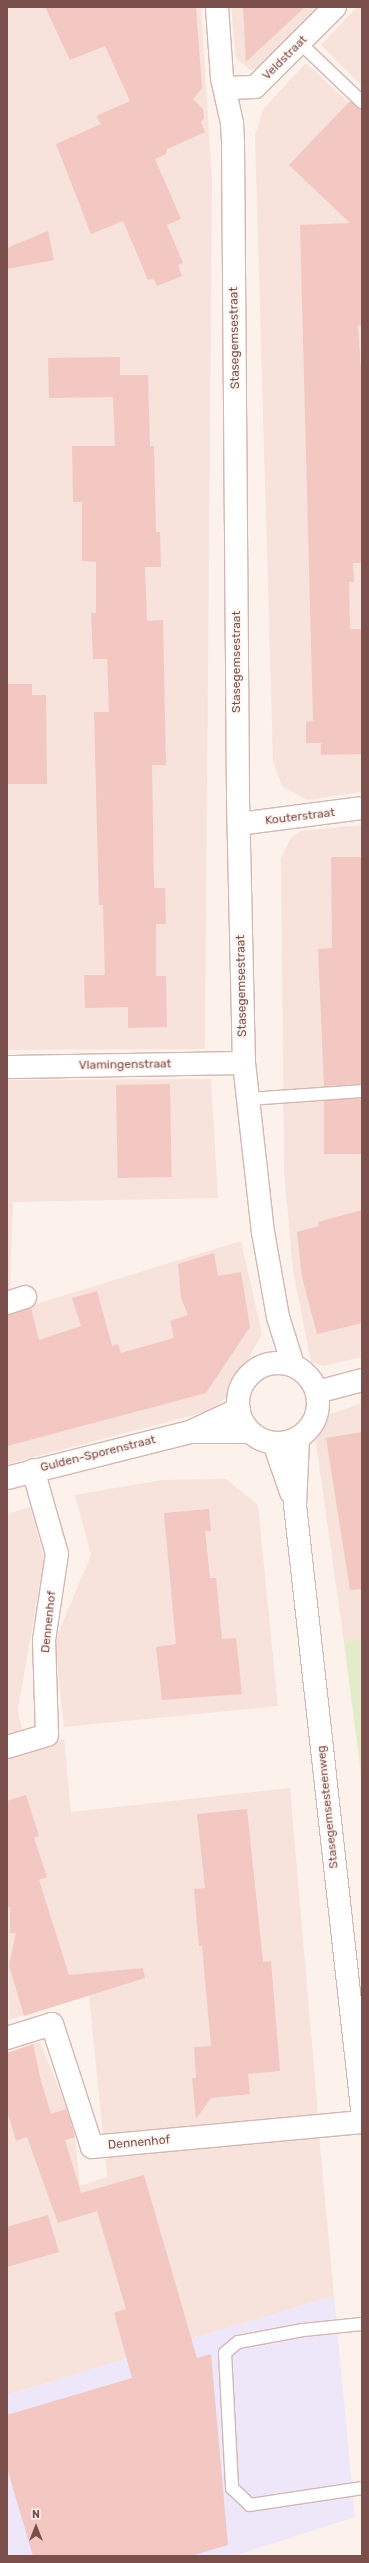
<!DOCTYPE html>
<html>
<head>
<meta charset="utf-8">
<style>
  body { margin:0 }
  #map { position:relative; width:369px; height:2563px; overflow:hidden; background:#fdf1eb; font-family:Rubik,sans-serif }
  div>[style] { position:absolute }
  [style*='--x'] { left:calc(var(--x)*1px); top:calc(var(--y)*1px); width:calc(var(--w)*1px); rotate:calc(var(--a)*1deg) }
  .residential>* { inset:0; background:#f7e3dc }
  .education>* { inset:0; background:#eee7fa }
  .green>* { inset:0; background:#e2ecc8 }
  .building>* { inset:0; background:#f3c7c2; transform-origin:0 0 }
  .roads { filter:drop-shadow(1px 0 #d3b7b2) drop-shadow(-1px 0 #d3b7b2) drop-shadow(0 1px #d3b7b2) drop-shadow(0 -1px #d3b7b2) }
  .lane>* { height:12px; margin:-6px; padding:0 6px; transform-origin:6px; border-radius:6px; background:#fff }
  .street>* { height:22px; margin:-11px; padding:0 11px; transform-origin:11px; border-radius:11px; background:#fff }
  .secondary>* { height:22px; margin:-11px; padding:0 11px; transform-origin:11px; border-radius:11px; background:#fff }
  .secondary>.ring { margin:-11px; padding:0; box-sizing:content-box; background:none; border:22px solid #fff; border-radius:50% }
  span { translate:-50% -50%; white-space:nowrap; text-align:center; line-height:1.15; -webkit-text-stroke:4px #fff6f2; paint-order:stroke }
  .street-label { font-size:12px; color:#7a4f4c }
  .frame { position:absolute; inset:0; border:8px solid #7a4f4c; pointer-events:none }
  .north { position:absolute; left:16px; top:2507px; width:40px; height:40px; -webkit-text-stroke:3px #fff6f2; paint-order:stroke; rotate:0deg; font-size:11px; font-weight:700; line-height:16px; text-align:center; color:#7a4f4c }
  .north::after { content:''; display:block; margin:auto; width:14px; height:18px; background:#7a4f4c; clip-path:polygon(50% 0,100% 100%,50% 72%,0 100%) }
</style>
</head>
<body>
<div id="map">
  <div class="residential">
    <div style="clip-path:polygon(7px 7px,201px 7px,212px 179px,205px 1049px,7px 1050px)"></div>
    <div style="clip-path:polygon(231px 7px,322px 7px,266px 66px,250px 70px,236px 58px)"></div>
    <div style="clip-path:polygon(357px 7px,362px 7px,362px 86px,321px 45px)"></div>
    <div style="clip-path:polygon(306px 63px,362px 115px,362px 792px,307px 800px,282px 786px,273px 762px,255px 136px,263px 109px)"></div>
    <div style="clip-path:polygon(362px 825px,362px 1357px,323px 1366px,311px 1362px,293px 1270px,284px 1171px,281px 859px,290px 839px,301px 831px)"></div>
    <div style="clip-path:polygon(211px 1079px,218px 1198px,13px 1202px,10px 1293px,7px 1295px,8px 1080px)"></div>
    <div style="clip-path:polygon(241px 1241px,262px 1334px,227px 1396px,213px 1410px,7px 1464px,7px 1313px)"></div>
    <div style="clip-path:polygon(362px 1403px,362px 1639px,344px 1642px,315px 1436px,325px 1416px)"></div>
    <div style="clip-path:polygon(226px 1479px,258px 1505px,278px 1706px,64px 1727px,55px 1641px,91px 1555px,75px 1495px,162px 1480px)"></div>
    <div style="clip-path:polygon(31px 1507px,44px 1560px,18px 1709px,22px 1731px,7px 1735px,7px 1514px)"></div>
    <div style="clip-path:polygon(64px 1739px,71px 1812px,290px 1788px,318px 2114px,103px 2135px,89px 1995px,9px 2020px,7px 1757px)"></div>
    <div style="clip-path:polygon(40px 2042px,67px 2109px,75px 2137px,80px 2186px,107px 2177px,105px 2157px,319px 2135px,334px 2296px,7px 2395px,7px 2053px)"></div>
  </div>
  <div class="education">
    <div style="clip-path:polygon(334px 2296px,355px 2517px,234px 2556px,7px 2556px,7px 2395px)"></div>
  </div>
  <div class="green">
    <div style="clip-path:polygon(362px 1639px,362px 1781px,344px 1642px)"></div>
  </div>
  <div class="building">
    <div style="clip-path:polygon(45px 7px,196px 7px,202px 88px,193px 99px,203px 109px,204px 118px,201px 122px,205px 132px,167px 149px,166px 154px,155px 159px,181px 219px,167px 225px,183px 263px,178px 265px,182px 276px,157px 286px,153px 278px,148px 280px,123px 221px,91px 234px,56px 144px,101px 124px,96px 116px,130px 101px,105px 46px,70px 60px)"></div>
    <div style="clip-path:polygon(243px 7px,305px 7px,246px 62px)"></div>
    <div style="clip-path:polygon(350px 101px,362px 109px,362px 325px,358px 326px,362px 385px,362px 563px,353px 563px,354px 582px,349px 582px,350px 629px,362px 629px,362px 754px,321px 755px,321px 743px,306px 743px,306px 722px,313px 721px,300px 225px,350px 223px,289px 165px)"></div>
    <div style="clip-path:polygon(48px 231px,54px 260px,7px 269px,7px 248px)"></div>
    <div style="clip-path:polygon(120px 357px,120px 375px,148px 375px,150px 446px,154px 446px,156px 532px,160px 532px,161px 567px,145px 567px,147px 621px,163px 620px,166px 765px,152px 765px,154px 888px,165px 888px,166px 924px,156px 924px,156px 976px,166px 976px,167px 1027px,128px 1028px,128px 1007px,85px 1008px,84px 975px,105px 975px,103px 905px,99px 905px,94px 712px,109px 712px,107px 659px,93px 659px,91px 613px,96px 613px,96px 562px,82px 561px,82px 502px,73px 502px,72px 446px,115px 446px,113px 397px,49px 398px,48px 358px)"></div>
    <div style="clip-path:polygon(7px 684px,32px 684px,32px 695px,46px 695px,47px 784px,7px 784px)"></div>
    <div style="clip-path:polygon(331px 857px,362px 857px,362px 1084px,324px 1086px,318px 949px,332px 948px)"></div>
    <div style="left:170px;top:1084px;width:93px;height:54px;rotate:89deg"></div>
    <div style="left:362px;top:1099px;width:55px;height:38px;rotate:90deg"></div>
    <div style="clip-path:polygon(362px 1210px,362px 1323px,317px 1334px,302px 1277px,297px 1232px,319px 1226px,318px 1222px)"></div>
    <div style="clip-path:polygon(214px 1253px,218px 1276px,241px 1272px,250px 1327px,206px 1393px,7px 1446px,7px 1315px,31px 1308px,39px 1340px,81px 1326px,72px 1298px,97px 1291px,112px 1346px,118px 1344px,121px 1353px,174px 1338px,170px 1321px,188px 1315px,181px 1298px,178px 1264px)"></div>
    <div style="clip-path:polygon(362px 1432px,362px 1589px,350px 1590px,326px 1438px)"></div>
    <div style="clip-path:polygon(209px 1509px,211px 1531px,205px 1531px,210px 1578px,216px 1578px,222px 1639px,236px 1638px,242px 1694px,162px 1700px,156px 1647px,176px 1644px,164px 1513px)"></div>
    <div style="clip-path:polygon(26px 1795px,39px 1836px,34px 1838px,47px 1877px,39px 1880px,69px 1975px,143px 1968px,145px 1978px,24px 2016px,9px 1965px,16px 1933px,10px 1933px,10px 1907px,7px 1907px,7px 1801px)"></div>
    <div style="clip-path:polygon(247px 1809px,263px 1962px,271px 1961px,280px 2071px,248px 2074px,250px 2094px,211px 2098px,196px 2119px,192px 2078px,196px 2078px,194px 2047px,211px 2046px,202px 1946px,199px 1946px,194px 1889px,205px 1888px,197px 1814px)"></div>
    <div style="clip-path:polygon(33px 2044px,41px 2081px,51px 2114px,66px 2109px,69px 2116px,75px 2137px,65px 2140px,81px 2193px,144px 2175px,197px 2358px,211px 2354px,228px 2545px,191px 2556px,33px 2556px,7px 2468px,7px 2415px,132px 2378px,114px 2313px,126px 2309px,97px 2211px,58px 2223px,27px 2137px,16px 2141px,7px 2111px,7px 2053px)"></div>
    <div style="clip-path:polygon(48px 2215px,59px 2252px,7px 2267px,7px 2227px)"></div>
  </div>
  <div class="roads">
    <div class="lane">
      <div style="--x:300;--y:43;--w:86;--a:43.6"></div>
      <div style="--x:248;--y:1099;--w:114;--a:-4"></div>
      <div style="--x:362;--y:2324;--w:59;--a:174.2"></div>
      <div style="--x:303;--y:2330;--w:66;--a:169.5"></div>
      <div style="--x:238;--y:2342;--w:17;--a:140"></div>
      <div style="--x:225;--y:2353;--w:135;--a:87"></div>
      <div style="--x:232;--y:2488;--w:25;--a:43"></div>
      <div style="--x:250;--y:2505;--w:113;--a:-8.6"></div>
    </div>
    <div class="street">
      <div style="--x:225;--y:88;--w:30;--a:-2"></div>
      <div style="--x:255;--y:87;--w:113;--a:-45"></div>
      <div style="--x:239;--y:824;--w:124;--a:-7.4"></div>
      <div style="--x:7;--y:1067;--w:237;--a:-1"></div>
      <div style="--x:7;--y:1303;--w:19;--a:-18"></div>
      <div style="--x:7;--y:1747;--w:42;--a:-16.7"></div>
      <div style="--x:47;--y:1735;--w:95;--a:-91.8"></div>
      <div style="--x:44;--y:1640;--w:87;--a:-81.4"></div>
      <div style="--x:57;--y:1554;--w:87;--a:-105.9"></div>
      <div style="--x:7;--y:2038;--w:47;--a:-17.3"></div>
      <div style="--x:52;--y:2024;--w:129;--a:72"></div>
      <div style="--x:92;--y:2147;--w:271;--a:-5.3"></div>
    </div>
    <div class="secondary">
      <div style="--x:217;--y:7;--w:71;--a:86"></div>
      <div style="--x:222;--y:78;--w:46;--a:77.5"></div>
      <div style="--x:232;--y:123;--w:19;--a:87"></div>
      <div style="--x:233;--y:142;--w:658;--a:89.56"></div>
      <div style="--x:238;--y:800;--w:263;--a:88.7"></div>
      <div style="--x:244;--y:1063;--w:170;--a:83.6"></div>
      <div style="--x:263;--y:1232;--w:86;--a:80"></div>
      <div style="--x:278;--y:1317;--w:50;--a:72.6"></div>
      <div class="ring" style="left:238px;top:1363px;width:58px;height:58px"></div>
      <div style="--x:317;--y:1392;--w:47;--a:-14.9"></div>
      <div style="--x:195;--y:1432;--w:54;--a:0"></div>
      <div style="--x:298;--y:1439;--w:66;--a:92.6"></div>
      <div style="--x:295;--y:1505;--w:608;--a:83.67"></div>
      <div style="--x:274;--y:1443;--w:52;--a:70.9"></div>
      <div style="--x:7;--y:1478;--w:189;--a:-14.1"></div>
      <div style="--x:190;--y:1432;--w:54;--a:-25.1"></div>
    </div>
  </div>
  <div class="street-label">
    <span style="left:285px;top:58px;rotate:-45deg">Veldstraat</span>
    <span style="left:235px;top:338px;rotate:-91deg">Stasegemsestraat</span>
    <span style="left:237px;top:662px;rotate:-90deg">Stasegemsestraat</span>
    <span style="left:300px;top:817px;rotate:-7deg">Kouterstraat</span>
    <span style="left:242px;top:986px;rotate:-91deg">Stasegemsestraat</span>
    <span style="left:125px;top:1065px;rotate:-1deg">Vlamingenstraat</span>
    <span style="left:98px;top:1454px;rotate:-14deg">Gulden-Sporenstraat</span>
    <span style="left:49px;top:1622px;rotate:-84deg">Dennenhof</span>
    <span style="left:328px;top:1807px;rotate:-96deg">Stasegemsesteenweg</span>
    <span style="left:139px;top:2143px;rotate:-5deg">Dennenhof</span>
  </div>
  <div class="frame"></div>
  <div class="north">N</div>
</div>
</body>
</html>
